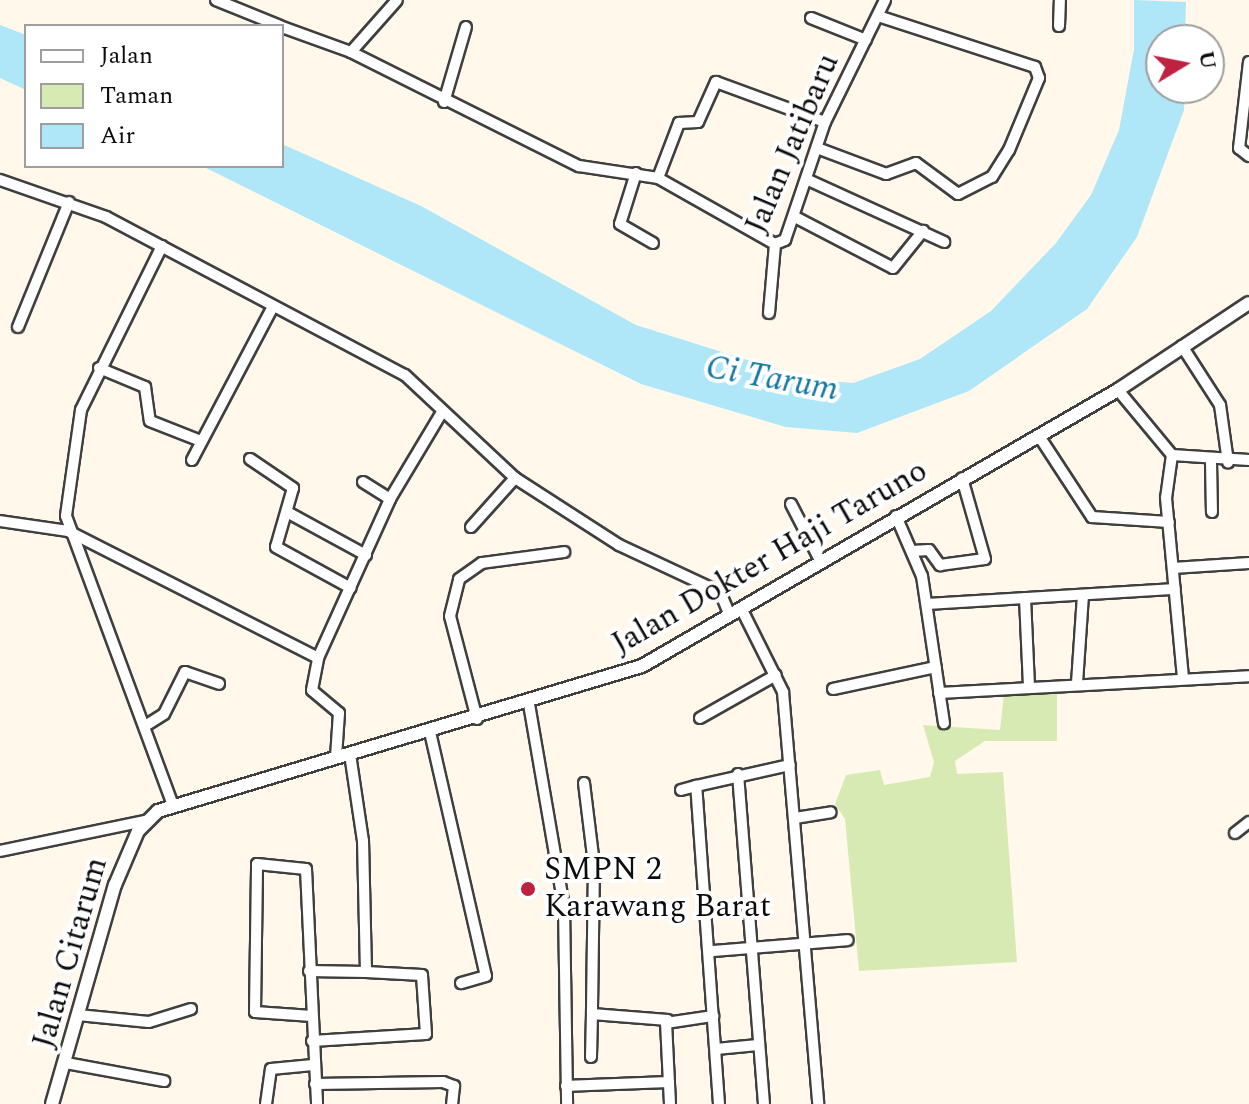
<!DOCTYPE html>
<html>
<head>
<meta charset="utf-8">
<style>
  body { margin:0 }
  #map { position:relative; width:1249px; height:1104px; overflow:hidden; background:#fff8eb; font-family:Spectral,serif }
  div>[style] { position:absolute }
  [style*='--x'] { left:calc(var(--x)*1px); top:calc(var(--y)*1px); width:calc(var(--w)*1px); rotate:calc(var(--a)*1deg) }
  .green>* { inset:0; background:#d8eab4 }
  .water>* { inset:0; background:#afe7f8 }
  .roads { filter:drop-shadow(2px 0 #3f3f3f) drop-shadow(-2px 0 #3f3f3f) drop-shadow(0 2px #3f3f3f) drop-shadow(0 -2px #3f3f3f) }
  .minor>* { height:10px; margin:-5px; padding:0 5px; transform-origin:5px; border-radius:5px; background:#fff }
  .tertiary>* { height:12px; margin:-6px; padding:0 6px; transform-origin:6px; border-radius:6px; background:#fff }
  .dots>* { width:22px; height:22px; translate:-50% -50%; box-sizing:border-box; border:4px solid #fff; border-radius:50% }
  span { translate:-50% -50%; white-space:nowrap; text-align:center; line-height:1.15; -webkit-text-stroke:8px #fff; paint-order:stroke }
  .street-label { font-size:32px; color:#0c0c0c }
  .poi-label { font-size:32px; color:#0c0c0c }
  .left { translate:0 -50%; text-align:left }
  .water-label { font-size:34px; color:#1378a0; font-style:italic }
  .legend { position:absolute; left:24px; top:24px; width:260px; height:144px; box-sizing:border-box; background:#fff; border:2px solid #9e9e9e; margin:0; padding:10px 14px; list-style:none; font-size:24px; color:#0c0c0c }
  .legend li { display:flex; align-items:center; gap:16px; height:40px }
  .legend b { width:40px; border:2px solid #9e9e9e }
  .north { position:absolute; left:1145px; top:24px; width:80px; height:80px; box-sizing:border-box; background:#fff; border:2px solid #9e9e9e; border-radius:50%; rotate:80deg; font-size:22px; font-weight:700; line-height:32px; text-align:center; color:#0c0c0c }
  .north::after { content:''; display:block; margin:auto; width:28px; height:36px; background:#bf2140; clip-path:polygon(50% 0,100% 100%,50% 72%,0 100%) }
</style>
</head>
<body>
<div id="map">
  <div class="green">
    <div style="clip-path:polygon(1057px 685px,1057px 741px,985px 741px,955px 761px,957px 774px,1003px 772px,1017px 962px,859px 971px,845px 819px,835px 804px,846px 775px,880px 770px,884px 785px,930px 777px,934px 762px,923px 725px,1000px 730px,1004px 694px)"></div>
  </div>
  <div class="water">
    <div style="clip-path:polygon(1134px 0,1186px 2px,1185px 40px,1161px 40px,1161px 88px,1185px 88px,1184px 110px,1137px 237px,1087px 309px,969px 391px,857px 433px,786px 427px,641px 384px,202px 166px,282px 166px,282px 144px,421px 206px,636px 325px,808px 379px,853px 383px,920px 359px,991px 311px,1056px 243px,1091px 195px,1119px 130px,1134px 49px)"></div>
    <div style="clip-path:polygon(0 25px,26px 35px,26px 90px,0 78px)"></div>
  </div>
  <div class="roads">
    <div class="minor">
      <div style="--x:216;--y:0;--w:69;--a:22.1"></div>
      <div style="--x:811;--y:18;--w:59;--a:21.8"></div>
      <div style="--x:1059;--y:26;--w:26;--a:-88"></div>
      <div style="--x:282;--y:27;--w:73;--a:19.9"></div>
      <div style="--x:351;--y:52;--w:255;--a:26.6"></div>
      <div style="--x:579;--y:166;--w:80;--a:8.6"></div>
      <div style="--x:658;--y:178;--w:134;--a:29.4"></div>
      <div style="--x:351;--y:52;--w:69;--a:-48.5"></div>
      <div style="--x:1249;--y:62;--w:87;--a:96.6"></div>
      <div style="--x:1239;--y:148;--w:13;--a:39"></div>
      <div style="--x:444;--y:102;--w:78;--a:-73.7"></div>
      <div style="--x:817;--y:148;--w:74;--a:20.6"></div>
      <div style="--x:886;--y:174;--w:32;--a:-20"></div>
      <div style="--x:916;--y:163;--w:52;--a:36.4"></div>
      <div style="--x:958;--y:194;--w:38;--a:-27"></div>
      <div style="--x:992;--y:177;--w:32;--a:-58"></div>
      <div style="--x:1009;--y:150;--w:78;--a:-67.4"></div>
      <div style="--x:1039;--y:78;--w:12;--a:-110"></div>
      <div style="--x:1035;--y:67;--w:165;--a:-162"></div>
      <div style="--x:636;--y:173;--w:53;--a:107.4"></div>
      <div style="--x:620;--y:224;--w:38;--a:30"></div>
      <div style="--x:658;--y:178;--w:59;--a:-69.1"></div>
      <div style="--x:679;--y:123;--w:19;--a:-3"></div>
      <div style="--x:698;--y:122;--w:44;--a:-65.8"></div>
      <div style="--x:716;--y:82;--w:116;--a:20.2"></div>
      <div style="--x:806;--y:179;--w:152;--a:24.5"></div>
      <div style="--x:0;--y:180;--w:112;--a:19.2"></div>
      <div style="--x:106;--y:217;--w:338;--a:27.9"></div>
      <div style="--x:405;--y:375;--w:151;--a:43.1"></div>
      <div style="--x:515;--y:478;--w:124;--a:32.8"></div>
      <div style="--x:619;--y:545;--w:111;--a:25"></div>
      <div style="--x:720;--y:592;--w:25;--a:67"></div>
      <div style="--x:795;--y:217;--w:110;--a:27.5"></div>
      <div style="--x:893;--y:268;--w:48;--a:-51"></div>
      <div style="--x:775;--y:244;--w:11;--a:-22"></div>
      <div style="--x:785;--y:240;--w:125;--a:-71.3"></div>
      <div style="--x:825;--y:122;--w:136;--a:-63.8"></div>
      <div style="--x:162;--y:246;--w:183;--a:116.3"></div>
      <div style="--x:81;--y:410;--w:107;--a:98.1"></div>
      <div style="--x:66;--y:516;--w:308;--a:69.7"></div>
      <div style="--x:769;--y:313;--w:69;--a:-85"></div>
      <div style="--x:18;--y:327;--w:135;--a:-67.8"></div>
      <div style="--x:1182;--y:346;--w:70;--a:57.2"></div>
      <div style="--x:1220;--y:405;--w:58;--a:82"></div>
      <div style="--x:99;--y:368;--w:50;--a:22.4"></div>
      <div style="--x:145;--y:387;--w:34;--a:82"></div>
      <div style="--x:150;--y:421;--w:55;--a:21.4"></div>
      <div style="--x:1118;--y:390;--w:85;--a:50.3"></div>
      <div style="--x:1172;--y:455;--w:43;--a:97.9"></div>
      <div style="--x:1166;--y:498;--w:181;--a:84.6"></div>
      <div style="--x:1039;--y:436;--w:97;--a:56.8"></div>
      <div style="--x:1092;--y:517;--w:77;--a:3.7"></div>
      <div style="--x:1172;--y:455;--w:77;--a:3.7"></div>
      <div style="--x:250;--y:459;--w:52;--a:34"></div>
      <div style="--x:293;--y:488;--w:61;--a:106.1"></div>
      <div style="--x:276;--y:547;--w:85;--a:28.7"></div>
      <div style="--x:192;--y:460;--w:170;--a:-62.2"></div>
      <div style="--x:1211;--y:462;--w:50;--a:88.9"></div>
      <div style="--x:363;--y:482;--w:32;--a:32"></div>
      <div style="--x:791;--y:504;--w:65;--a:62.7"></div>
      <div style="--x:287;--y:512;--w:90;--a:28.6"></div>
      <div style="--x:896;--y:516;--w:65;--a:66.6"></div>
      <div style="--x:922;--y:576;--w:149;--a:81.5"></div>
      <div style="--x:0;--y:521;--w:69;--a:8.4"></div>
      <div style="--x:68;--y:531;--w:280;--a:26.9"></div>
      <div style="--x:471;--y:527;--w:66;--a:-48.1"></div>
      <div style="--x:912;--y:551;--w:17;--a:-3"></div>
      <div style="--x:929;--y:550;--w:19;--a:54"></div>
      <div style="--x:940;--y:565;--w:45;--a:-7.6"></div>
      <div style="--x:985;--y:559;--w:84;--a:-105.9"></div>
      <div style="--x:1173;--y:568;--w:76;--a:-3.8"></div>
      <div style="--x:1025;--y:598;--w:89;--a:87.4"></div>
      <div style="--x:928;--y:604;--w:247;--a:-3.5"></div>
      <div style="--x:741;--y:608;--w:94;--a:63.4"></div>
      <div style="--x:783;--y:692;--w:413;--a:85.1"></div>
      <div style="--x:1077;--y:683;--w:88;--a:-86.1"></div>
      <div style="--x:833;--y:689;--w:105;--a:-12.1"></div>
      <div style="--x:939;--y:693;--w:310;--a:-3.1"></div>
      <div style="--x:529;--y:704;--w:205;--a:80.2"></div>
      <div style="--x:564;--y:906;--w:198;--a:89.1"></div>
      <div style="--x:700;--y:718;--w:87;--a:-29.5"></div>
      <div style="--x:477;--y:719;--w:106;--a:-104.7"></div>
      <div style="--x:450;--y:616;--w:38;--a:-76"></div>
      <div style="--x:459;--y:579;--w:28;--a:-35"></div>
      <div style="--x:482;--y:563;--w:83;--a:-7.6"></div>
      <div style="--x:145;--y:726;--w:22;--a:-32"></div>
      <div style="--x:164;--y:714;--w:47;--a:-63.4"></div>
      <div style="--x:185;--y:672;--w:36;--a:19"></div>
      <div style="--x:430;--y:732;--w:250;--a:77.1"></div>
      <div style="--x:486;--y:976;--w:26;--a:164"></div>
      <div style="--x:336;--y:757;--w:44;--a:-86.1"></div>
      <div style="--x:339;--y:713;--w:35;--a:-140"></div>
      <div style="--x:312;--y:690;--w:33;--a:-79"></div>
      <div style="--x:318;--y:658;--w:175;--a:-65.6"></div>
      <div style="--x:390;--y:499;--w:101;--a:-59.1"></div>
      <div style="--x:738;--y:774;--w:331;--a:85.5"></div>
      <div style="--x:584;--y:783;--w:83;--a:83"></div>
      <div style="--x:594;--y:865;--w:149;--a:90.8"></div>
      <div style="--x:681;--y:790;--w:16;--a:-15"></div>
      <div style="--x:795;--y:818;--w:36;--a:-9"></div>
      <div style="--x:1235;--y:833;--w:18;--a:-38"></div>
      <div style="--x:0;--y:851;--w:148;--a:-11.7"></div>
      <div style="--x:712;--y:951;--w:136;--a:-4.6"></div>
      <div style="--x:309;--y:971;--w:57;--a:1"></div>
      <div style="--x:366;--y:972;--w:131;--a:-91.3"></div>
      <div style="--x:363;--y:841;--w:88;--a:-98.5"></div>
      <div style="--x:78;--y:1015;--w:71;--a:5.6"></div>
      <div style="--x:149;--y:1022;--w:44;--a:-17.2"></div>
      <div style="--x:312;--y:1016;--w:57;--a:-176"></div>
      <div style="--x:255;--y:1012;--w:148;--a:-89.2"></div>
      <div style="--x:257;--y:864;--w:49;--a:5.8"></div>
      <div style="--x:306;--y:869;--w:235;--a:87.3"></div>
      <div style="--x:312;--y:1041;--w:114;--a:-3.5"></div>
      <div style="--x:426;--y:1034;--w:59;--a:-93.9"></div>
      <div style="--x:422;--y:975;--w:56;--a:-176.9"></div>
      <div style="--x:716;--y:1049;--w:42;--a:-5.4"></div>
      <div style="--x:591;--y:1057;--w:43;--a:-88.7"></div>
      <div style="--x:592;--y:1014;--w:76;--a:4.5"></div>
      <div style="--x:66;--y:1063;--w:100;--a:10.4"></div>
      <div style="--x:315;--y:1084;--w:128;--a:-0.9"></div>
      <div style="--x:443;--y:1082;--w:12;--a:20"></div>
      <div style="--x:454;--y:1086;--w:18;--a:96"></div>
      <div style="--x:566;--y:1086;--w:103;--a:-2.2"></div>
      <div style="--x:266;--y:1104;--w:35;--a:-82"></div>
      <div style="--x:271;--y:1069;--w:42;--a:-5.4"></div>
      <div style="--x:670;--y:1104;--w:81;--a:-92.8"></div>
      <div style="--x:666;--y:1023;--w:48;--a:-8.5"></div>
      <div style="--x:719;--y:1104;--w:319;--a:-94.1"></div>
      <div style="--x:696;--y:786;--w:96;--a:-12.6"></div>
    </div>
    <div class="tertiary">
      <div style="--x:52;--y:1104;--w:228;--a:-74"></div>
      <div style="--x:115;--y:885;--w:59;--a:-66.9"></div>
      <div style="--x:138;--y:831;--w:28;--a:-45"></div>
      <div style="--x:158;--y:811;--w:505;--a:-16.68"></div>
      <div style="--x:642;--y:666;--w:550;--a:-30.11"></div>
      <div style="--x:1118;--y:390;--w:157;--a:-33.6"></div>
    </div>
  </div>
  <div class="dots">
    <div style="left:528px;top:889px;background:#bf2140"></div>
  </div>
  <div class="street-label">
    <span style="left:793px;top:144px;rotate:-67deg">Jalan Jatibaru</span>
    <span style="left:770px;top:558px;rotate:-30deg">Jalan Dokter Haji Taruno</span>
    <span style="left:71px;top:953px;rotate:-74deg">Jalan Citarum</span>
  </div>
  <div class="poi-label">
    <span class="left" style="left:544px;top:889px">SMPN 2<br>Karawang Barat</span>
  </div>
  <div class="water-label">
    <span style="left:772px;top:379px;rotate:10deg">Ci Tarum</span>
  </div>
  <ul class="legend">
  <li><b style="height:10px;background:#fff"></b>Jalan</li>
  <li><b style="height:22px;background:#d8eab4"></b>Taman</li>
  <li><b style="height:22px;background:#afe7f8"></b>Air</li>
  </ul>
  <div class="north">U</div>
</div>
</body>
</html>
